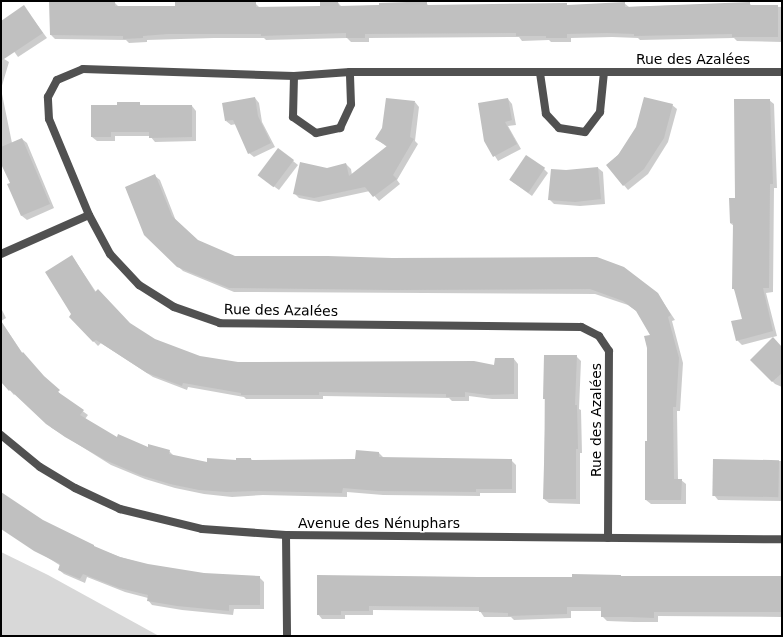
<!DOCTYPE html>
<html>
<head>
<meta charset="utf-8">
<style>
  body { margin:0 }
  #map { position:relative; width:783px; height:637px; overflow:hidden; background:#fff; font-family:"DejaVu Sans",sans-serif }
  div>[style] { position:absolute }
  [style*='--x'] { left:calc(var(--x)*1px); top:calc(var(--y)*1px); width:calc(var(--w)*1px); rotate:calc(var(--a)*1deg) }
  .green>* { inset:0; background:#d8d8d8 }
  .shadow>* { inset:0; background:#0003 }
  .building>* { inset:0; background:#c0c0c0; transform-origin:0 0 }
  .street>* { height:8px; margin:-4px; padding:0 4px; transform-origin:4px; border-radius:4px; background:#515151 }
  span { translate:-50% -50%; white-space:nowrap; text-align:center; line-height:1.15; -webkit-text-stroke:3px #fff; paint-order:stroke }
  .street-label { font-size:14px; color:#000 }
  .frame { position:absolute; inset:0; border:2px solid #000; pointer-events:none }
</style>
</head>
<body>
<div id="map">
  <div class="green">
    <div style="clip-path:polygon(1px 552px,48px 575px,159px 636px,1px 636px)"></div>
  </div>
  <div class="shadow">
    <div style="clip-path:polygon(50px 1px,114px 2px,119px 7px,176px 7px,255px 3px,260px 8px,321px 7px,338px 3px,342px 7px,426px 3px,429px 6px,566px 4px,568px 6px,624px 3px,629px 7px,749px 3px,752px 6px,782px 7px,782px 42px,737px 41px,734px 38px,640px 40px,638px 38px,612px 37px,571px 38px,571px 42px,551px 42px,549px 40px,522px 41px,519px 37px,369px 38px,369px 42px,351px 42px,347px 38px,266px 40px,264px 38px,214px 38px,147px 40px,147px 42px,129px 43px,126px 40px,55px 39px,51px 35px)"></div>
    <div style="clip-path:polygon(24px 7px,47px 38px,18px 57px,1px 33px,1px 22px)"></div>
    <div style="clip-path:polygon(1px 57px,9px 62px,1px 89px,12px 143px,22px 139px,27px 143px,54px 208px,27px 220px,22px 216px,8px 185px,11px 184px,1px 162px)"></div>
    <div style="clip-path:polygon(255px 98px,259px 103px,262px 122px,275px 147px,254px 157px,249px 153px,236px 124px,231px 125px,226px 121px)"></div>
    <div style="clip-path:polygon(508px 99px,512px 104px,516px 125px,508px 126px,521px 149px,498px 161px,485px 140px)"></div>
    <div style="clip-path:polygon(769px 100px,774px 104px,777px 188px,774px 188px,773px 292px,766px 293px,777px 336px,742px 345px,737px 340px,743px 319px,736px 292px,733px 288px,734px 226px,730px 223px,736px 199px)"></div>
    <div style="clip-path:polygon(415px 102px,419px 107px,415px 141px,418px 144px,397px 180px,400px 184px,379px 201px,370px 191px,319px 202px,299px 198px,295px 194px,327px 169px,346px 164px,351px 169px,352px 175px,387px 147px,377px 139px)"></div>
    <div style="clip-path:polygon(139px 103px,141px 106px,192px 106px,196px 111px,196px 141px,155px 142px,150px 136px,115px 136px,115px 141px,97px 141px,92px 137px,118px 106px)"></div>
    <div style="clip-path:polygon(672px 105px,677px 109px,668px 142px,648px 174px,628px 190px,607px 165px)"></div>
    <div style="clip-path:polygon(293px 161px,298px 165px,279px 190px,264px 179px)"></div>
    <div style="clip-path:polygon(598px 168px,603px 172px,605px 204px,580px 206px,554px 204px,549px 199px,566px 171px)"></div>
    <div style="clip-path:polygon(544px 169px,548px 173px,532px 196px,510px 180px)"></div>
    <div style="clip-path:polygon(155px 176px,160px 180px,176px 221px,197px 241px,235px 257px,657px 293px,675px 320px,672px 321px,683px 363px,680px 411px,677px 411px,678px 480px,681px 480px,686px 484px,686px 504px,651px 504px,646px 500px,652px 336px,638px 312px,628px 305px,595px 294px,234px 292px,183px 271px,150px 240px)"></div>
    <div style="clip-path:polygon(72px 256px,96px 292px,130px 324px,154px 340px,199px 357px,238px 363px,495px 366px,514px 359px,518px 364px,518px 399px,492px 399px,469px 396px,469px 401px,452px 401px,449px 398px,323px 396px,323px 399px,246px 399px,244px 397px,188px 387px,187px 390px,153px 377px,101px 343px,98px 346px,71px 317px,73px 315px)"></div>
    <div style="clip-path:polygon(1px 308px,6px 318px,1px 321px,23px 354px,62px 396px,88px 415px,85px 419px,117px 438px,148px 448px,169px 451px,174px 456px,208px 463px,237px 462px,251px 459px,253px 461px,356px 460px,379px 453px,384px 458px,511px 460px,516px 465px,516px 493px,480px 493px,480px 496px,383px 495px,347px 492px,347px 497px,263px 495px,232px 497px,204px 494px,175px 488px,145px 479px,111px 465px,52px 428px,15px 394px,14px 395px,1px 380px)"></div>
    <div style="clip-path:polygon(782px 348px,782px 387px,775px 384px,751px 360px)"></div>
    <div style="clip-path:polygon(545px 356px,576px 356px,581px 361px,579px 409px,581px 410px,582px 453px,580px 453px,580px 504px,549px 503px,544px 499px)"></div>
    <div style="clip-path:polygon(714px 460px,782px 461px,782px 501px,718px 500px,714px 495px)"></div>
    <div style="clip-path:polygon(42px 521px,96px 548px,120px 557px,148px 565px,204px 574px,259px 577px,264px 582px,264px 609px,234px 609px,233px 615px,182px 610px,152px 605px,148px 600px,148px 598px,125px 592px,87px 577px,85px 583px,64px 574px,59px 570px,61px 566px,1px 528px)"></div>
    <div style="clip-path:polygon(318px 576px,573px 578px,621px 576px,622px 577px,782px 576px,782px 617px,658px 616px,658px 622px,634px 622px,607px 621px,602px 616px,602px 611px,571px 611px,571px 618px,514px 620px,511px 617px,484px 617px,480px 611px,373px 610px,373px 615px,345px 615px,345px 619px,322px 619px,318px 614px)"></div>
  </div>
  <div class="building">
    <div style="clip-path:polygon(49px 1px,115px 1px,115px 6px,175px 6px,175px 2px,256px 2px,256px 7px,320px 6px,320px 2px,338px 2px,339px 6px,379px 5px,379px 3px,407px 2px,427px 2px,427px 5px,567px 3px,567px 5px,625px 2px,625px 7px,750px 2px,750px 5px,778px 5px,778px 37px,732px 37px,732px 34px,634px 36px,634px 34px,607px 33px,567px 34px,567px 38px,546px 38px,546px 36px,516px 36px,516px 33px,365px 34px,365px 38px,346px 38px,346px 33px,261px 36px,261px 34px,168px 34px,143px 36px,143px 38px,123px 39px,123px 36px,50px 35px)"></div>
    <div style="clip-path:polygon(24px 5px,43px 33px,1px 61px,1px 21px)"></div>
    <div style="clip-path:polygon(255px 97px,258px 116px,271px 143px,248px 154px,233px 120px,225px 121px,222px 103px)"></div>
    <div style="clip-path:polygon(644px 97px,673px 104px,664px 138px,644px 169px,623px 186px,606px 165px,618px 155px,636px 127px)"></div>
    <div style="clip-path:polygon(386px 98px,415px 101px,410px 137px,414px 139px,393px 175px,397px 179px,373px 197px,365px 187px,314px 198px,293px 194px,300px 162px,327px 168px,346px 163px,349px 176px,387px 146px,375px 139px,382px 128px)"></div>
    <div style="clip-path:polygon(508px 98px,512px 120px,505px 122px,517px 144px,493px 157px,484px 141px,478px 103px)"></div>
    <div style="clip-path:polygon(734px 99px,770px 99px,773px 184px,770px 184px,769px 288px,763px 288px,773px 331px,736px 341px,731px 321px,742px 319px,734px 289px,732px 289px,733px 223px,730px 223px,729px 198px,735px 198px)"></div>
    <div style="clip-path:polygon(117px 102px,140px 102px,140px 105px,192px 105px,192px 137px,149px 138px,149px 132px,111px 132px,111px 137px,91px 137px,91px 105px,117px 105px)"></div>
    <div style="clip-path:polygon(22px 138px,50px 204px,21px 216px,7px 184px,10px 183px,1px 164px,1px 147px)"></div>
    <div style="left:278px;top:148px;width:20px;height:34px;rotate:37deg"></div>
    <div style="left:526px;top:155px;width:23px;height:30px;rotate:34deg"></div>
    <div style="clip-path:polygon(598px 167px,601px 199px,575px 202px,548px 200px,551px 169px,566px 170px)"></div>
    <div style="clip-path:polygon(155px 174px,172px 216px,198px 240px,235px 256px,328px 256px,392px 258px,597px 257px,624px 267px,658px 293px,671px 315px,668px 317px,679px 358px,676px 407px,673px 407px,674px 479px,682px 479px,681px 500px,645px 500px,645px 441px,647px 441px,647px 348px,644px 336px,650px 335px,636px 311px,623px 301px,590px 289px,392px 290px,229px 288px,177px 267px,144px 235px,125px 187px)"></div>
    <div style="clip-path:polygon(72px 255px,95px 292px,98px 289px,130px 323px,155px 339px,200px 356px,238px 362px,474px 361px,494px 365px,495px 358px,514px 358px,514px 394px,487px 395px,465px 392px,465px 397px,446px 397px,446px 394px,319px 392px,319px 395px,241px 395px,241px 393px,183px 383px,182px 386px,147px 373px,96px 340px,93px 342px,69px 317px,71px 314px,45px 272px)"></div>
    <div style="clip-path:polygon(1px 321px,22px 353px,23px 352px,44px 376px,60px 390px,58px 392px,84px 410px,80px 415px,117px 437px,118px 434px,148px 447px,148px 444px,170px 450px,169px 454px,207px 462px,207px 458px,236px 460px,236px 458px,251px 458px,251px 460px,355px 459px,356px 450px,379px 452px,379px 457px,512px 459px,512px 489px,476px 489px,476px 492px,378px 491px,343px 488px,342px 493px,258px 491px,227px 492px,199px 490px,170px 484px,140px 475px,105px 460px,65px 437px,46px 424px,10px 390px,9px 391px,1px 382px)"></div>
    <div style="clip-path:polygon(773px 337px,782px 347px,782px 373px,772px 382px,750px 360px)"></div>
    <div style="clip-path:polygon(544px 355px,577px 355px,575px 405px,577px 405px,578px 449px,576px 449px,576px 499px,543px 499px,545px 429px,545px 399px,543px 399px)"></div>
    <div style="left:713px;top:459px;width:66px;height:37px;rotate:1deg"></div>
    <div style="clip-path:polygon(1px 492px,43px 520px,94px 545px,94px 546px,120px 557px,148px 564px,204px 573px,260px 576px,260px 605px,229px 605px,229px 611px,177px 606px,147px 601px,148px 595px,119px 588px,83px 574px,80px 579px,58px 570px,60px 564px,34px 551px,1px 529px)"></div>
    <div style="clip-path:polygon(572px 574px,621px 575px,621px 576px,782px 576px,782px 612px,654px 612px,654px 618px,629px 617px,601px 617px,601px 607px,567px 607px,567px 614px,508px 616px,508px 613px,479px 612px,479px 607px,369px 606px,369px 611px,341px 611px,341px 615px,317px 615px,317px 575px,479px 577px,572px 577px)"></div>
  </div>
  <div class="street">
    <div style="--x:540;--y:73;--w:41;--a:81.7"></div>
    <div style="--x:546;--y:114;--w:19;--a:47"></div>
    <div style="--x:559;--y:128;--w:26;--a:9"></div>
    <div style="--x:585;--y:132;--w:25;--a:-53"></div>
    <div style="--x:600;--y:112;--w:40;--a:-84.3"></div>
    <div style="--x:294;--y:76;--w:41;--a:91.4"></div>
    <div style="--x:293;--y:117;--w:28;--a:35"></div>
    <div style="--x:316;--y:133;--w:25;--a:-12"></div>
    <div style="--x:340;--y:128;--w:26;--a:-65"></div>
    <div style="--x:351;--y:104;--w:32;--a:-92"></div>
    <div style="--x:1;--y:254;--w:96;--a:-23.9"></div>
    <div style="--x:1;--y:435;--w:50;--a:39.4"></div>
    <div style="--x:40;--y:467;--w:41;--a:31"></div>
    <div style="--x:75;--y:488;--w:50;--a:25"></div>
    <div style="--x:120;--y:509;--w:84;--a:13.7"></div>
    <div style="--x:202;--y:529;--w:84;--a:4.1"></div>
    <div style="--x:286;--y:535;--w:496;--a:0.5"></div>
    <div style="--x:286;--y:535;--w:101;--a:89.4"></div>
    <div style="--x:608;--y:538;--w:187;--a:-89.7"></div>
    <div style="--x:609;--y:351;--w:18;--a:-124"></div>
    <div style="--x:599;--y:336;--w:20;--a:-153"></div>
    <div style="--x:581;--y:327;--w:361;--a:-179.4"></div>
    <div style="--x:220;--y:323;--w:49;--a:-160.8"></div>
    <div style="--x:174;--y:307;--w:41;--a:-147.8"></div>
    <div style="--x:139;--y:285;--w:42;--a:-133.1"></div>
    <div style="--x:110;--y:254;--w:44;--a:-118.3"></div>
    <div style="--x:89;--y:215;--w:104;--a:-112.6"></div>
    <div style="--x:49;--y:119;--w:22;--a:-93"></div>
    <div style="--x:48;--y:97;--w:19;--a:-62"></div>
    <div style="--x:57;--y:80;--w:28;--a:-23"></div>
    <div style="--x:83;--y:69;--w:211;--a:1.9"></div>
    <div style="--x:294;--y:76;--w:56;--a:-4.1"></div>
    <div style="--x:350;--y:72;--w:432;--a:0"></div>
  </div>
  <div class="street-label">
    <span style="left:693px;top:59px">Rue des Azalées</span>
    <span style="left:281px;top:310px;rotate:1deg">Rue des Azalées</span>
    <span style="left:596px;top:420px;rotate:-90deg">Rue des Azalées</span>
    <span style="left:379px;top:523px">Avenue des Nénuphars</span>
  </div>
  <div class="frame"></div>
</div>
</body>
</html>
